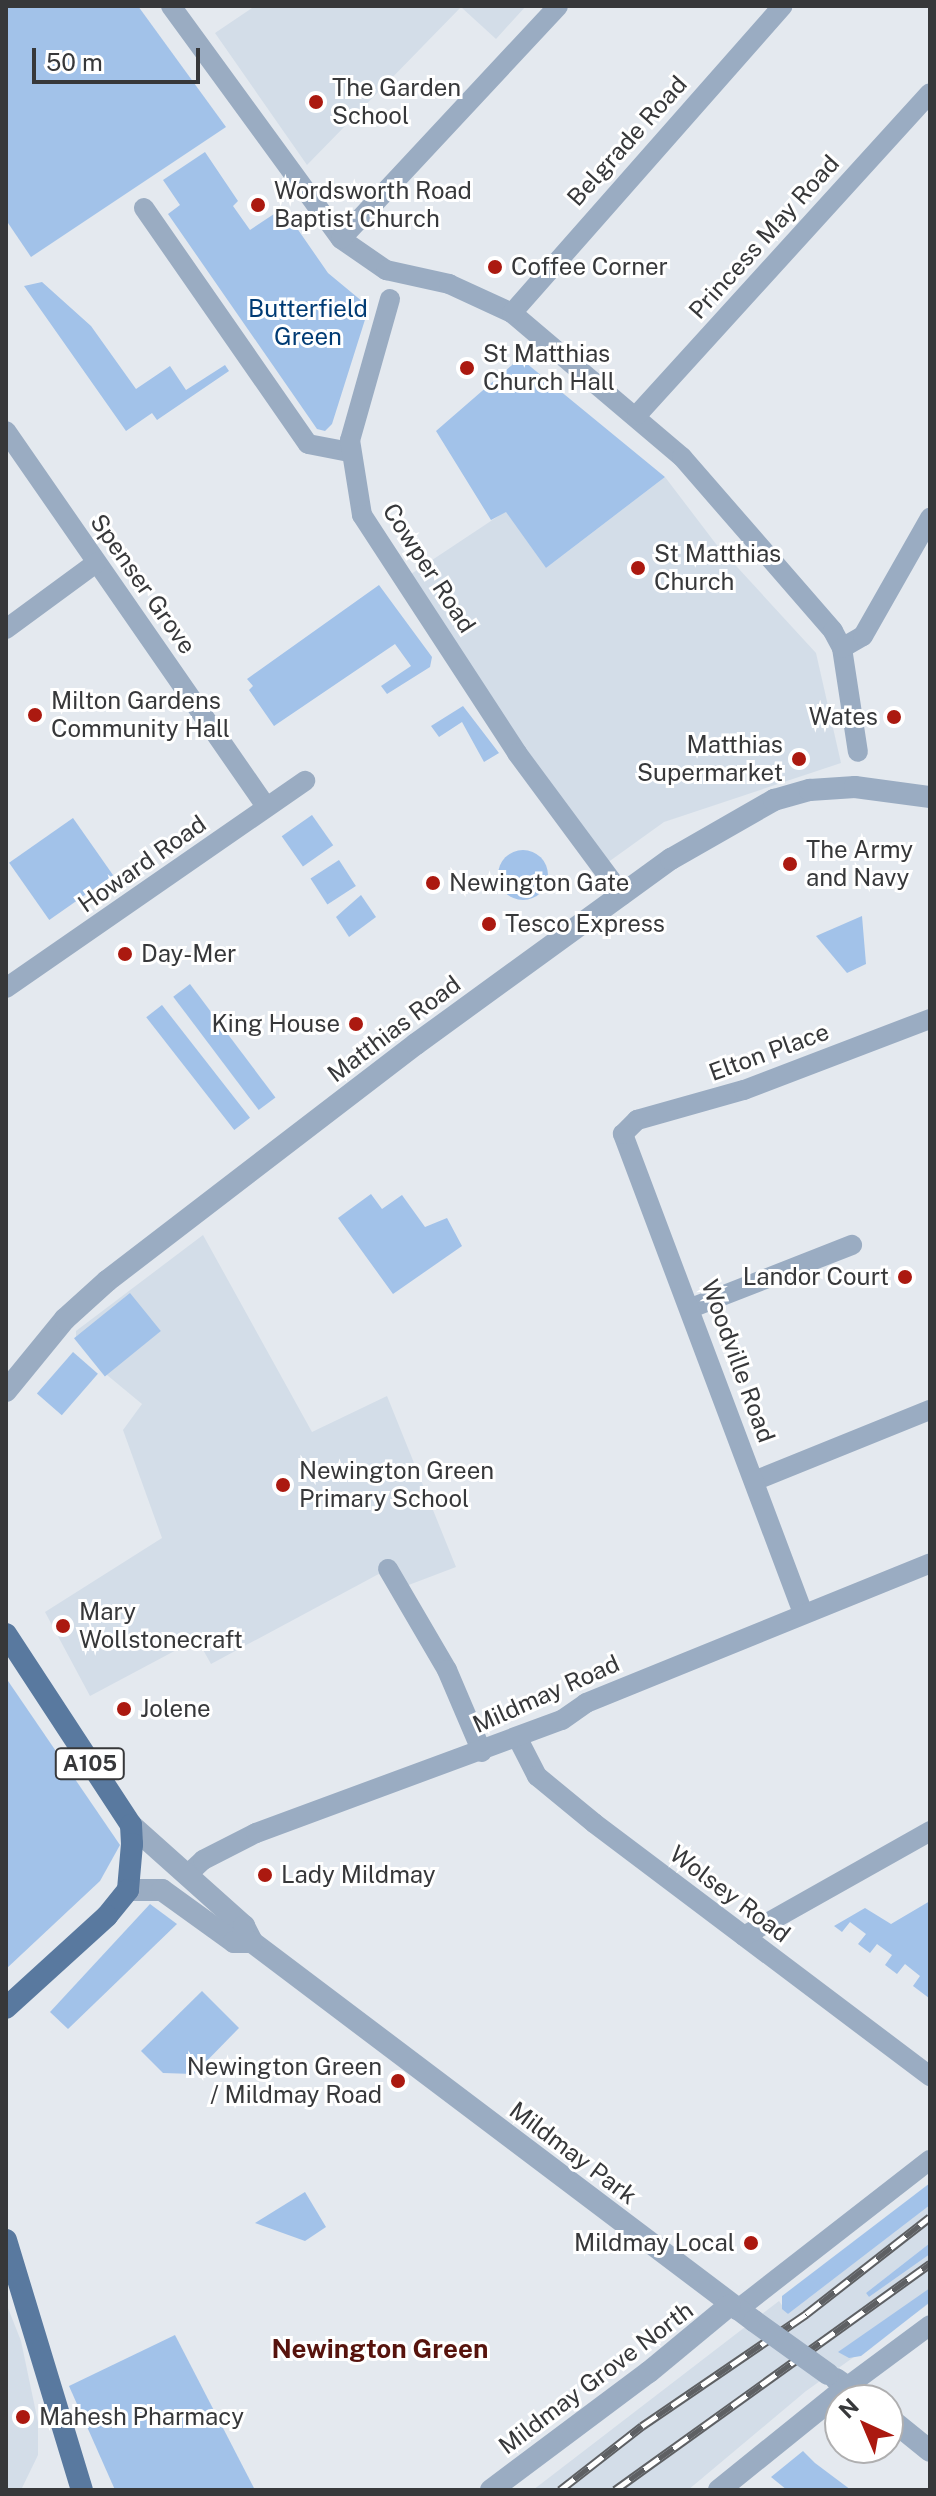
<!DOCTYPE html>
<html>
<head>
<meta charset="utf-8">
<style>
  body { margin:0 }
  #map { position:relative; width:936px; height:2496px; overflow:hidden; background:#e4e9ef; font-family:"Public Sans",sans-serif }
  div>[style] { position:absolute }
  [style*='--x'] { left:calc(var(--x)*1px); top:calc(var(--y)*1px); width:calc(var(--w)*1px); rotate:calc(var(--a)*1deg) }
  .built>* { inset:0; background:#d3dde8 }
  .green>* { inset:0; background:#a2c2e9; transform-origin:0 0 }
  .round { border-radius:50% }
  .minor>* { height:20px; margin:-10px; padding:0 10px; transform-origin:10px; border-radius:10px; background:#9aacc2 }
  .tertiary>* { height:22px; margin:-11px; padding:0 11px; transform-origin:11px; border-radius:11px; background:#9aacc2 }
  .primary>* { height:22px; margin:-11px; padding:0 11px; transform-origin:11px; border-radius:11px; background:#59799f }
  .rail>* { height:9px; margin-top:-4.5px; transform-origin:0; background:repeating-linear-gradient(90deg,#fff 0 18px,#5e6063 0 36px); box-sizing:border-box; border-block:2px solid #5e6063 }
  .tertiary-bridge>* { height:22px; margin:-11px; padding:0 11px; transform-origin:11px; border-radius:11px; background:#9aacc2 }
  .dots>* { width:22px; height:22px; translate:-50% -50%; box-sizing:border-box; border:4px solid #fff; border-radius:50% }
  span { translate:-50% -50%; white-space:nowrap; text-align:center; line-height:1.15; -webkit-text-stroke:6px #fff; paint-order:stroke }
  .shield-label span { padding:2px 6px; background:#fff; border:2px solid; border-radius:6px; -webkit-text-stroke-width:0 }
  .shield-label { font-size:22px; color:#37383a; font-weight:700 }
  .poi-label { font-size:24px; color:#37383a }
  .left { translate:0 -50%; text-align:left }
  .right { translate:-100% -50%; text-align:right }
  .street-label { font-size:24px; color:#37383a }
  .park-label { font-size:24px; color:#003b74 }
  .neighbourhood-label { font-size:26px; color:#57130d; font-weight:700 }
  .frame { position:absolute; inset:0; border:8px solid #37383a; pointer-events:none }
  .north { position:absolute; left:824px; top:2384px; width:80px; height:80px; box-sizing:border-box; background:#fff; border:2px solid #afafb0; border-radius:50%; rotate:316deg; font-size:22px; font-weight:700; line-height:32px; text-align:center; color:#37383a }
  .north::after { content:''; display:block; margin:auto; width:28px; height:36px; background:#ab1910; clip-path:polygon(50% 0,100% 100%,50% 72%,0 100%) }
  .scale { position:absolute; left:32px; top:48px; width:168px; height:36px; box-sizing:border-box; border:4px solid #37383a; border-top:0; padding-left:10px; font-size:24px; line-height:28px; white-space:nowrap; color:#37383a; -webkit-text-stroke:6px #fff; paint-order:stroke }
</style>
</head>
<body>
<div id="map">
  <div class="built">
    <div style="clip-path:polygon(255px 6px,526px 6px,496px 39px,461px 7px,307px 165px,215px 33px)"></div>
    <div style="clip-path:polygon(665px 477px,716px 544px,816px 653px,841px 763px,664px 822px,600px 868px,402px 580px,506px 511px,546px 568px)"></div>
    <div style="clip-path:polygon(203px 1235px,312px 1432px,387px 1396px,456px 1567px,406px 1586px,388px 1569px,211px 1664px,197px 1639px,90px 1696px,45px 1612px,162px 1538px,123px 1430px,142px 1404px,107px 1375px,76px 1340px,76px 1331px)"></div>
    <div style="clip-path:polygon(930px 2205px,930px 2243px,866px 2293px,869px 2297px,930px 2254px,930px 2303px,806px 2391px,688px 2490px,533px 2490px,779px 2301px,788px 2314px)"></div>
    <div style="clip-path:polygon(6px 2303px,21px 2341px,38px 2422px,38px 2455px,21px 2490px,6px 2490px)"></div>
  </div>
  <div class="green">
    <div style="clip-path:polygon(6px 6px,138px 6px,226px 127px,31px 257px,6px 220px)"></div>
    <div style="clip-path:polygon(205px 152px,238px 201px,233px 206px,250px 230px,283px 208px,328px 273px,369px 307px,332px 424px,325px 431px,317px 429px,168px 214px,180px 205px,163px 180px)"></div>
    <div style="clip-path:polygon(42px 282px,91px 326px,136px 389px,170px 366px,186px 390px,225px 365px,229px 371px,157px 420px,152px 413px,126px 431px,24px 286px)"></div>
    <div style="clip-path:polygon(520px 358px,665px 477px,546px 568px,506px 512px,491px 520px,436px 431px)"></div>
    <div style="clip-path:polygon(379px 585px,432px 657px,430px 667px,387px 694px,381px 686px,411px 666px,395px 644px,274px 726px,249px 690px,253px 686px,247px 679px)"></div>
    <div style="clip-path:polygon(463px 706px,499px 753px,484px 762px,462px 722px,439px 737px,431px 726px)"></div>
    <div style="left:312px;top:815px;width:37px;height:37px;rotate:55deg"></div>
    <div style="left:73px;top:818px;width:70px;height:78px;rotate:55deg"></div>
    <div class="round" style="left:498px;top:850px;width:50px;height:50px"></div>
    <div style="left:339px;top:860px;width:31px;height:34px;rotate:57deg"></div>
    <div style="clip-path:polygon(361px 895px,376px 917px,349px 937px,336px 917px)"></div>
    <div style="clip-path:polygon(862px 916px,866px 964px,847px 973px,816px 936px)"></div>
    <div style="left:190px;top:984px;width:142px;height:21px;rotate:53deg"></div>
    <div style="left:162px;top:1005px;width:143px;height:20px;rotate:52deg"></div>
    <div style="clip-path:polygon(371px 1194px,382px 1209px,402px 1195px,425px 1227px,447px 1218px,462px 1246px,393px 1294px,338px 1218px)"></div>
    <div style="left:130px;top:1293px;width:49px;height:72px;rotate:51deg"></div>
    <div style="left:73px;top:1352px;width:33px;height:55px;rotate:41deg"></div>
    <div style="clip-path:polygon(6px 1678px,120px 1845px,100px 1881px,6px 1969px)"></div>
    <div style="clip-path:polygon(930px 1901px,929px 1998px,913px 1986px,920px 1976px,905px 1964px,897px 1974px,885px 1965px,892px 1955px,877px 1944px,870px 1953px,858px 1944px,866px 1934px,850px 1922px,842px 1932px,834px 1926px,865px 1908px,891px 1924px)"></div>
    <div style="clip-path:polygon(150px 1904px,177px 1924px,68px 2029px,50px 2012px)"></div>
    <div style="clip-path:polygon(202px 1991px,239px 2028px,194px 2074px,163px 2073px,141px 2051px)"></div>
    <div style="clip-path:polygon(930px 2183px,930px 2205px,788px 2314px,782px 2309px,782px 2296px)"></div>
    <div style="clip-path:polygon(305px 2192px,326px 2227px,305px 2241px,255px 2223px)"></div>
    <div style="clip-path:polygon(930px 2243px,930px 2254px,869px 2297px,866px 2293px)"></div>
    <div style="clip-path:polygon(930px 2288px,930px 2302px,861px 2356px,849px 2358px,838px 2352px)"></div>
    <div style="clip-path:polygon(175px 2335px,255px 2490px,115px 2490px,69px 2386px)"></div>
    <div style="clip-path:polygon(803px 2451px,815px 2463px,851px 2490px,787px 2490px,771px 2477px)"></div>
  </div>
  <div class="minor">
    <div style="--x:171;--y:6;--w:288;--a:53.9"></div>
    <div style="--x:341;--y:239;--w:55;--a:34.6"></div>
    <div style="--x:386;--y:270;--w:65;--a:12.5"></div>
    <div style="--x:449;--y:284;--w:69;--a:24.7"></div>
    <div style="--x:512;--y:313;--w:223;--a:40.3"></div>
    <div style="--x:682;--y:457;--w:230;--a:49"></div>
    <div style="--x:833;--y:631;--w:19;--a:62"></div>
    <div style="--x:842;--y:648;--w:105;--a:81.3"></div>
    <div style="--x:144;--y:208;--w:287;--a:55.2"></div>
    <div style="--x:308;--y:444;--w:43;--a:10.8"></div>
    <div style="--x:341;--y:239;--w:318;--a:-47"></div>
    <div style="--x:390;--y:299;--w:147;--a:105.8"></div>
    <div style="--x:350;--y:440;--w:76;--a:80.9"></div>
    <div style="--x:362;--y:515;--w:284;--a:56.9"></div>
    <div style="--x:517;--y:753;--w:177;--a:53.5"></div>
    <div style="--x:512;--y:313;--w:409;--a:-48.6"></div>
    <div style="--x:637;--y:415;--w:435;--a:-47.7"></div>
    <div style="--x:6;--y:431;--w:456;--a:55.3"></div>
    <div style="--x:6;--y:629;--w:112;--a:-36.3"></div>
    <div style="--x:842;--y:648;--w:24;--a:-30"></div>
    <div style="--x:863;--y:636;--w:136;--a:-60.4"></div>
    <div style="--x:6;--y:988;--w:364;--a:-34.7"></div>
    <div style="--x:691;--y:1308;--w:173;--a:-21.4"></div>
    <div style="--x:754;--y:1481;--w:190;--a:-22"></div>
    <div style="--x:388;--y:1569;--w:117;--a:59.7"></div>
    <div style="--x:447;--y:1670;--w:89;--a:66.9"></div>
    <div style="--x:803;--y:1613;--w:512;--a:-110.6"></div>
    <div style="--x:623;--y:1134;--w:20;--a:-45"></div>
    <div style="--x:637;--y:1120;--w:111;--a:-15.7"></div>
    <div style="--x:744;--y:1090;--w:199;--a:-20.9"></div>
    <div style="--x:517;--y:1737;--w:44;--a:62.9"></div>
    <div style="--x:537;--y:1776;--w:74;--a:39.5"></div>
    <div style="--x:594;--y:1823;--w:421;--a:37"></div>
    <div style="--x:187;--y:1875;--w:22;--a:-43"></div>
    <div style="--x:203;--y:1860;--w:59;--a:-27"></div>
    <div style="--x:256;--y:1833;--w:326;--a:-20.3"></div>
    <div style="--x:562;--y:1720;--w:29;--a:-35"></div>
    <div style="--x:586;--y:1703;--w:371;--a:-22.1"></div>
    <div style="--x:744;--y:1936;--w:214;--a:-29.4"></div>
    <div style="--x:737;--y:2310;--w:244;--a:-37.9"></div>
    <div style="--x:848;--y:2386;--w:102;--a:-36.6"></div>
  </div>
  <div class="tertiary">
    <div style="--x:6;--y:1391;--w:93;--a:-50.7"></div>
    <div style="--x:65;--y:1319;--w:57;--a:-42.1"></div>
    <div style="--x:107;--y:1281;--w:389;--a:-37.5"></div>
    <div style="--x:416;--y:1044;--w:315;--a:-36"></div>
    <div style="--x:671;--y:859;--w:119;--a:-29.8"></div>
    <div style="--x:774;--y:800;--w:37;--a:-16"></div>
    <div style="--x:810;--y:790;--w:45;--a:-3.8"></div>
    <div style="--x:855;--y:787;--w:76;--a:7.6"></div>
    <div style="--x:131;--y:1825;--w:152;--a:41.8"></div>
    <div style="--x:244;--y:1926;--w:18;--a:63"></div>
    <div style="--x:252;--y:1942;--w:629;--a:37.05"></div>
    <div style="--x:128;--y:1890;--w:34;--a:0"></div>
    <div style="--x:162;--y:1890;--w:89;--a:35.8"></div>
    <div style="--x:234;--y:1942;--w:18;--a:0"></div>
    <div style="--x:836;--y:2379;--w:37;--a:35"></div>
    <div style="--x:888;--y:2417;--w:54;--a:39"></div>
    <div style="--x:491;--y:2490;--w:197;--a:-36.8"></div>
    <div style="--x:649;--y:2372;--w:105;--a:-39.6"></div>
    <div style="--x:719;--y:2490;--w:166;--a:-38.9"></div>
  </div>
  <div class="primary">
    <div style="--x:6;--y:1634;--w:228;--a:56.8"></div>
    <div style="--x:131;--y:1825;--w:19;--a:87"></div>
    <div style="--x:132;--y:1844;--w:46;--a:95"></div>
    <div style="--x:128;--y:1890;--w:33;--a:129"></div>
    <div style="--x:107;--y:1916;--w:137;--a:137.7"></div>
    <div style="--x:6;--y:2240;--w:261;--a:73.1"></div>
  </div>
  <div class="rail">
    <div style="--x:560;--y:2490;--w:104;--a:-38"></div>
    <div style="--x:642;--y:2426;--w:199;--a:-34.3"></div>
    <div style="--x:806;--y:2314;--w:157;--a:-38"></div>
    <div style="--x:615;--y:2490;--w:388;--a:-35.7"></div>
  </div>
  <div class="tertiary-bridge">
    <div style="--x:754;--y:2321;--w:91;--a:35.6"></div>
  </div>
  <div class="dots">
    <div style="left:316px;top:102px;background:#ab1910"></div>
    <div style="left:258px;top:205px;background:#ab1910"></div>
    <div style="left:495px;top:267px;background:#ab1910"></div>
    <div style="left:467px;top:368px;background:#ab1910"></div>
    <div style="left:638px;top:568px;background:#ab1910"></div>
    <div style="left:35px;top:715px;background:#ab1910"></div>
    <div style="left:894px;top:717px;background:#ab1910"></div>
    <div style="left:799px;top:759px;background:#ab1910"></div>
    <div style="left:790px;top:864px;background:#ab1910"></div>
    <div style="left:433px;top:883px;background:#ab1910"></div>
    <div style="left:489px;top:924px;background:#ab1910"></div>
    <div style="left:125px;top:954px;background:#ab1910"></div>
    <div style="left:356px;top:1024px;background:#ab1910"></div>
    <div style="left:905px;top:1277px;background:#ab1910"></div>
    <div style="left:283px;top:1485px;background:#ab1910"></div>
    <div style="left:63px;top:1626px;background:#ab1910"></div>
    <div style="left:124px;top:1709px;background:#ab1910"></div>
    <div style="left:265px;top:1875px;background:#ab1910"></div>
    <div style="left:398px;top:2081px;background:#ab1910"></div>
    <div style="left:751px;top:2243px;background:#ab1910"></div>
    <div style="left:23px;top:2417px;background:#ab1910"></div>
  </div>
  <div class="shield-label">
    <span style="left:90px;top:1764px">A105</span>
  </div>
  <div class="poi-label">
    <span class="left" style="left:332px;top:102px">The Garden<br>School</span>
    <span class="left" style="left:274px;top:205px">Wordsworth Road<br>Baptist Church</span>
    <span class="left" style="left:511px;top:267px">Coffee Corner</span>
    <span class="left" style="left:483px;top:368px">St Matthias<br>Church Hall</span>
    <span class="left" style="left:654px;top:568px">St Matthias<br>Church</span>
    <span class="left" style="left:51px;top:715px">Milton Gardens<br>Community Hall</span>
    <span class="right" style="left:878px;top:717px">Wates</span>
    <span class="right" style="left:783px;top:759px">Matthias<br>Supermarket</span>
    <span class="left" style="left:806px;top:864px">The Army<br>and Navy</span>
    <span class="left" style="left:449px;top:883px">Newington Gate</span>
    <span class="left" style="left:505px;top:924px">Tesco Express</span>
    <span class="left" style="left:141px;top:954px">Day-Mer</span>
    <span class="right" style="left:340px;top:1024px">King House</span>
    <span class="right" style="left:889px;top:1277px">Landor Court</span>
    <span class="left" style="left:299px;top:1485px">Newington Green<br>Primary School</span>
    <span class="left" style="left:79px;top:1626px">Mary<br>Wollstonecraft</span>
    <span class="left" style="left:140px;top:1709px">Jolene</span>
    <span class="left" style="left:281px;top:1875px">Lady Mildmay</span>
    <span class="right" style="left:382px;top:2081px">Newington Green<br>/ Mildmay Road</span>
    <span class="right" style="left:735px;top:2243px">Mildmay Local</span>
    <span class="left" style="left:39px;top:2417px">Mahesh Pharmacy</span>
  </div>
  <div class="street-label">
    <span style="left:627px;top:141px;rotate:-48deg">Belgrade Road</span>
    <span style="left:764px;top:237px;rotate:-48deg">Princess May Road</span>
    <span style="left:429px;top:568px;rotate:57deg">Cowper Road</span>
    <span style="left:143px;top:584px;rotate:55deg">Spenser Grove</span>
    <span style="left:142px;top:864px;rotate:-35deg">Howard Road</span>
    <span style="left:394px;top:1029px;rotate:-37deg">Matthias Road</span>
    <span style="left:769px;top:1052px;rotate:-20deg">Elton Place</span>
    <span style="left:738px;top:1361px;rotate:70deg">Woodville Road</span>
    <span style="left:546px;top:1694px;rotate:-24deg">Mildmay Road</span>
    <span style="left:730px;top:1894px;rotate:37deg">Wolsey Road</span>
    <span style="left:573px;top:2153px;rotate:37deg">Mildmay Park</span>
    <span style="left:596px;top:2378px;rotate:-37deg">Mildmay Grove North</span>
  </div>
  <div class="park-label">
    <span style="left:308px;top:323px">Butterfield<br>Green</span>
  </div>
  <div class="neighbourhood-label">
    <span style="left:380px;top:2349px">Newington Green</span>
  </div>
  <div class="frame"></div>
  <div class="north">N</div>
  <div class="scale">50 m</div>
</div>
</body>
</html>
